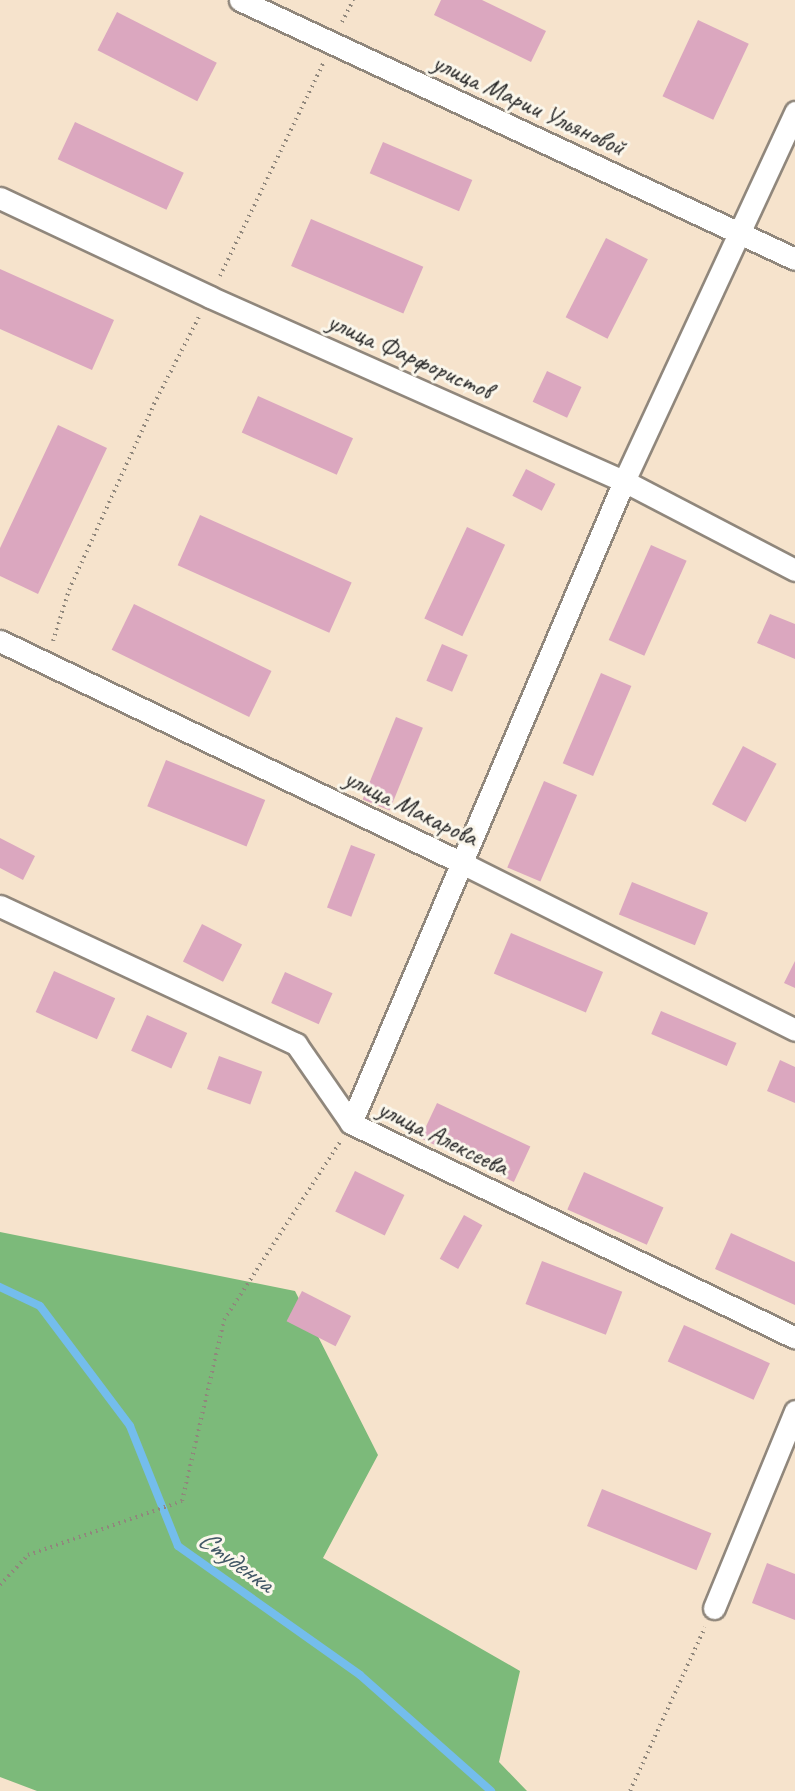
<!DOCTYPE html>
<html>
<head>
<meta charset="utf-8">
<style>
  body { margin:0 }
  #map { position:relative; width:795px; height:1791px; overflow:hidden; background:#f6e3cc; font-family:Caveat,sans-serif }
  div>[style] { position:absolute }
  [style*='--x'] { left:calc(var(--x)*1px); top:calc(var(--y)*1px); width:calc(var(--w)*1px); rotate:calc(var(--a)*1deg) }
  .forest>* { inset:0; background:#7cba7a }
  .stream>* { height:8px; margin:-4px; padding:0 4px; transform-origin:4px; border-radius:4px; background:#74bdec }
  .building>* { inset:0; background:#dba7bf; transform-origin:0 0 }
  .path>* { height:4px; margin-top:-2px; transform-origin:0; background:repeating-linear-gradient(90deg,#90877c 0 1.5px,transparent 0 6px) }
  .roads { filter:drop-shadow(2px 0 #90877c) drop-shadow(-2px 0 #90877c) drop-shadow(0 2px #90877c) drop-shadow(0 -2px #90877c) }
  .minor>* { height:21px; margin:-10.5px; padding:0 10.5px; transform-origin:10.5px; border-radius:10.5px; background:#fff }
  span { translate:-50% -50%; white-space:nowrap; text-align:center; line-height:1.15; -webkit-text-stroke:6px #fbf7ec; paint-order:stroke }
  .street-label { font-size:26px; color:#2b2b2b }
  .water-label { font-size:27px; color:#415765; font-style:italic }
</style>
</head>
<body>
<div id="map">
  <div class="forest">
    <div style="clip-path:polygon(0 1232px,295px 1291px,378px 1455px,323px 1558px,520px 1671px,499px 1762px,527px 1791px,37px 1791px,0 1777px)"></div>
  </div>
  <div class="stream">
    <div style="--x:0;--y:1287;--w:44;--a:25.4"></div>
    <div style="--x:40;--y:1306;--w:150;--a:53.1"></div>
    <div style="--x:130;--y:1426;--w:129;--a:68.2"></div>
    <div style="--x:178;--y:1546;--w:223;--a:35.3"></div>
    <div style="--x:360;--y:1675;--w:175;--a:41.5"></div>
  </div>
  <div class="building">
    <div style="clip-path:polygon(441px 0,482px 0,546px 31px,531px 62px,434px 15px)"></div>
    <div style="left:117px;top:12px;width:112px;height:43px;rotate:27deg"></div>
    <div style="left:698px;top:20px;width:56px;height:84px;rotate:25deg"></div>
    <div style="left:75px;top:122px;width:120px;height:41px;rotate:25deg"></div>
    <div style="left:383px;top:142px;width:97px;height:34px;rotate:23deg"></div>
    <div style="left:311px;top:219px;width:122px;height:51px;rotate:23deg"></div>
    <div style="left:606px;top:238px;width:47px;height:89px;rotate:27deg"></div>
    <div style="clip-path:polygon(0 269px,114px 320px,92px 370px,0 329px)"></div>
    <div style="left:547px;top:371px;width:38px;height:34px;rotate:25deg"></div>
    <div style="left:258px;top:396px;width:104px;height:40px;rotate:24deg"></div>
    <div style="clip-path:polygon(58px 425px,107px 448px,38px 594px,0 576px,0 548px)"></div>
    <div style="left:526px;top:469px;width:33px;height:30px;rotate:27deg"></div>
    <div style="left:200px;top:515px;width:166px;height:55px;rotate:24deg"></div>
    <div style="left:467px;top:527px;width:42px;height:101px;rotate:25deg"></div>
    <div style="left:651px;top:545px;width:39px;height:104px;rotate:24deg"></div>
    <div style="left:134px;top:604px;width:153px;height:51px;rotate:26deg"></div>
    <div style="clip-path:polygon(770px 614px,795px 624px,795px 659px,757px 643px)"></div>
    <div style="left:442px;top:644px;width:28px;height:40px;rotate:23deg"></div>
    <div style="left:601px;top:673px;width:33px;height:98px;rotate:23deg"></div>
    <div style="left:396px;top:717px;width:29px;height:89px;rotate:22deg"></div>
    <div style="left:743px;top:746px;width:38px;height:66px;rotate:28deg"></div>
    <div style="left:166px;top:760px;width:107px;height:50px;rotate:22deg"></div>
    <div style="left:544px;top:781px;width:36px;height:94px;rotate:23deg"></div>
    <div style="clip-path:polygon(0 838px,35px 856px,23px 880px,0 868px)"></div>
    <div style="left:351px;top:845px;width:26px;height:67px;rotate:21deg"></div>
    <div style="left:632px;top:882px;width:82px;height:35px;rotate:22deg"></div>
    <div style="left:202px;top:924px;width:45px;height:42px;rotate:27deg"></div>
    <div style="left:511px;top:933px;width:100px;height:44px;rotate:23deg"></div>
    <div style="clip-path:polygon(795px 961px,795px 988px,784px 983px)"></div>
    <div style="left:54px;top:971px;width:67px;height:45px;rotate:24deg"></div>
    <div style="left:285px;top:972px;width:52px;height:34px;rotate:24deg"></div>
    <div style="left:661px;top:1011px;width:82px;height:25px;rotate:23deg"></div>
    <div style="left:147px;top:1015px;width:44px;height:39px;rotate:24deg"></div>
    <div style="left:219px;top:1056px;width:46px;height:35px;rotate:20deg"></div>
    <div style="clip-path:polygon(780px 1060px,795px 1067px,795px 1103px,767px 1091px)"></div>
    <div style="left:437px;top:1103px;width:103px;height:39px;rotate:25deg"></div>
    <div style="left:355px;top:1171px;width:55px;height:45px;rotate:26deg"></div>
    <div style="left:584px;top:1172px;width:87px;height:41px;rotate:24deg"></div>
    <div style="left:464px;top:1215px;width:21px;height:50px;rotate:29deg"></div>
    <div style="clip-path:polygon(731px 1233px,795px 1262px,795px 1305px,715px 1269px)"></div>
    <div style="left:542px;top:1261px;width:86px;height:46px;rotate:21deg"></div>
    <div style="left:302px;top:1291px;width:55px;height:34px;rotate:27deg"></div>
    <div style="left:684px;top:1325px;width:94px;height:40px;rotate:24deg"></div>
    <div style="left:602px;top:1489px;width:118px;height:40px;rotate:22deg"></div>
    <div style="clip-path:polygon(767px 1563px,795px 1574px,795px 1620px,752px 1603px)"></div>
  </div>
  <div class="path">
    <div style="--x:342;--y:22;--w:25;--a:-63"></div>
    <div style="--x:220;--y:276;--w:236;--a:-64.1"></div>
    <div style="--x:53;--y:641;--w:53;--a:-72.6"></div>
    <div style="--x:69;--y:590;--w:205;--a:-65.4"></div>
    <div style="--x:154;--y:404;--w:98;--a:-62.7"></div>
    <div style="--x:0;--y:1585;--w:41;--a:-47"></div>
    <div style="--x:28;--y:1555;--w:163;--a:-19.3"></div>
    <div style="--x:182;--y:1501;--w:186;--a:-76.9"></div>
    <div style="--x:224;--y:1320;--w:212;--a:-56.9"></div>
    <div style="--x:630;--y:1791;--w:180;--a:-65.4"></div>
  </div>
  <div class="roads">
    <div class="minor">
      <div style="--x:240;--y:0;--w:612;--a:25.02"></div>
      <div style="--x:0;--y:198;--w:232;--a:25.2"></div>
      <div style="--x:210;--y:297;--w:453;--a:24"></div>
      <div style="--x:624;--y:481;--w:193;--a:27.5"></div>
      <div style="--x:0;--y:641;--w:510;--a:25.66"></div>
      <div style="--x:460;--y:862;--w:375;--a:26.6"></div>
      <div style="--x:0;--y:906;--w:327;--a:25"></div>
      <div style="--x:296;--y:1044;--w:96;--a:55.2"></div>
      <div style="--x:351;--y:1123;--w:493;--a:25.8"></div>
      <div style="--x:351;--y:1123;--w:698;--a:-66.96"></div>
      <div style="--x:624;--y:481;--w:407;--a:-65.1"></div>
      <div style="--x:714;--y:1608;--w:213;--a:-67.6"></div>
    </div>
  </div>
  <div class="street-label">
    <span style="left:529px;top:105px;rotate:25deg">улица Марии Ульяновой</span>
    <span style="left:410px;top:356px;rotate:24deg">улица Фарфористов</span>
    <span style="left:411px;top:808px;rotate:26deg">улица Макарова</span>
    <span style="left:443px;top:1138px;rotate:26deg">улица Алексеева</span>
  </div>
  <div class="water-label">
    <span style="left:236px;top:1561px;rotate:36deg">Студенка</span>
  </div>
</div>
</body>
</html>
